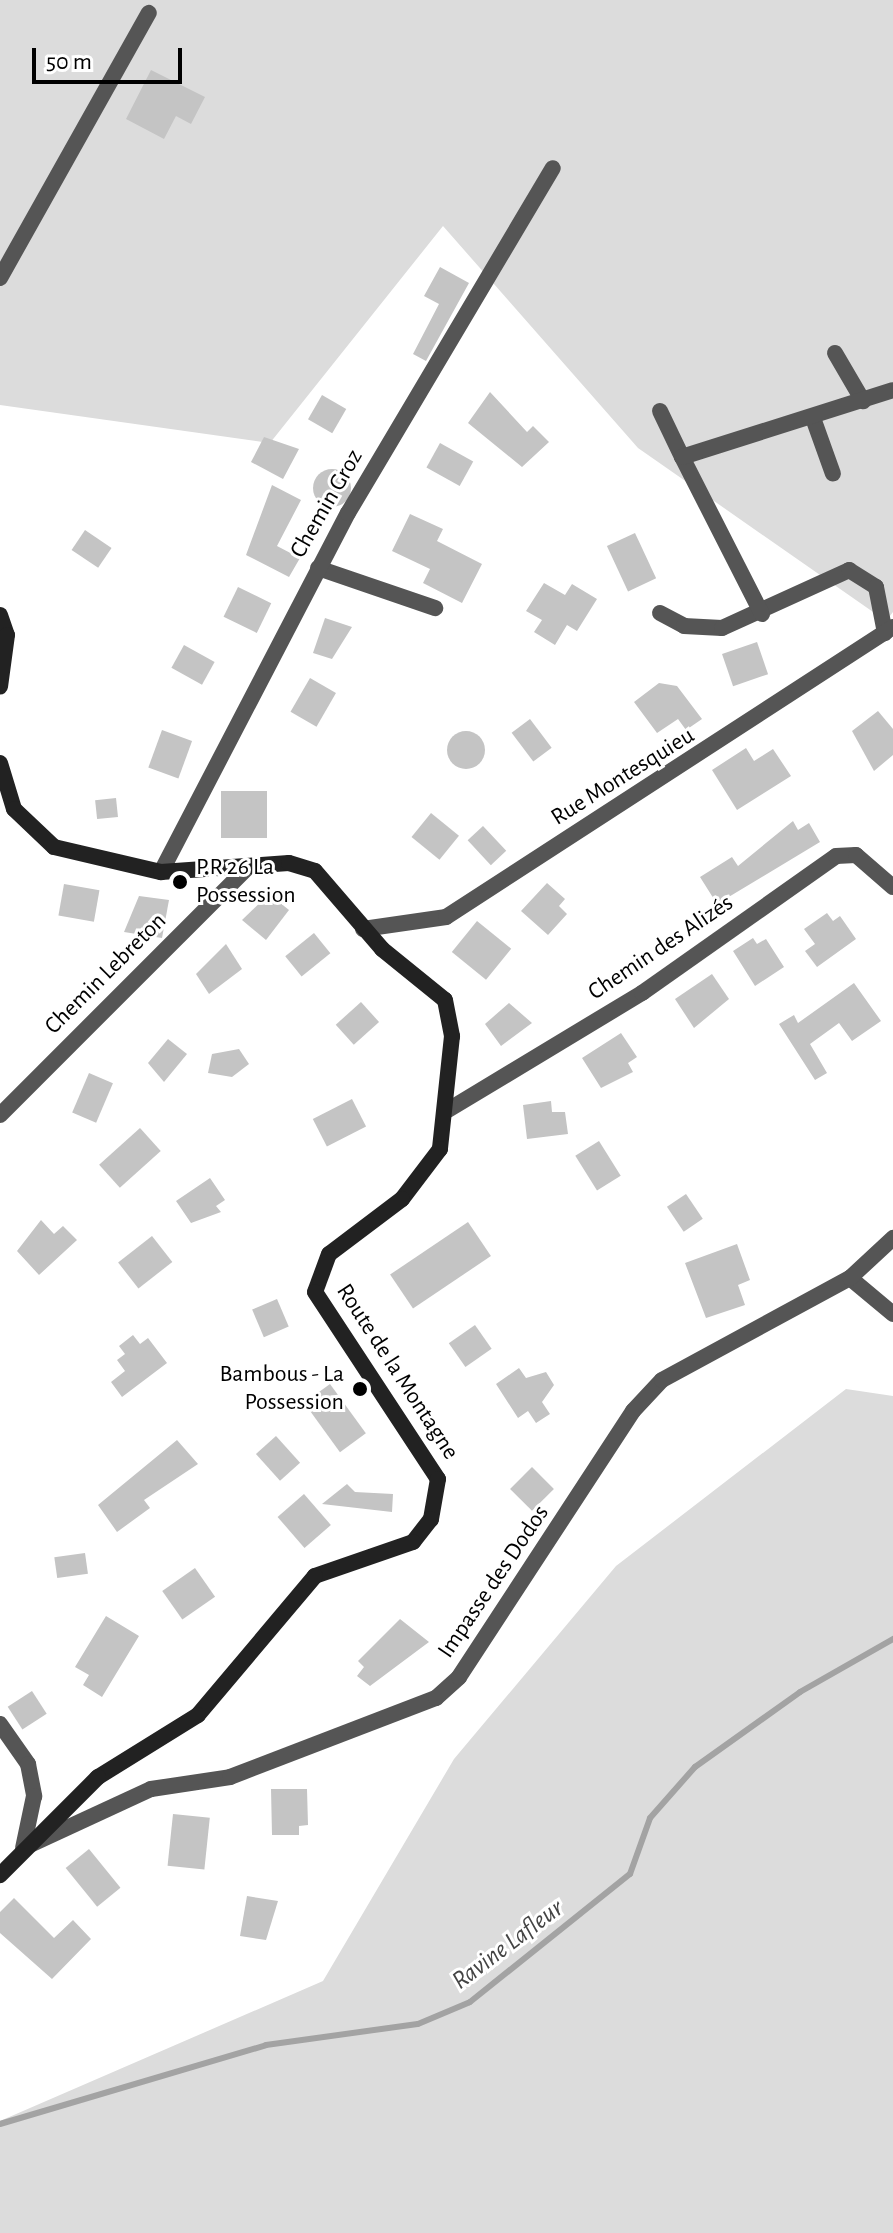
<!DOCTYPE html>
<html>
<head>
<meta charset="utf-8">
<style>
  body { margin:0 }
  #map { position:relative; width:893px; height:2233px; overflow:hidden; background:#fff; font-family:"Alegreya Sans",sans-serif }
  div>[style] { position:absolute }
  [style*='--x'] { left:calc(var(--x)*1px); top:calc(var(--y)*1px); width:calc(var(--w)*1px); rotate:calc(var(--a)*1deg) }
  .green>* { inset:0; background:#dcdcdc }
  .stream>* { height:6px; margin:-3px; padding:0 3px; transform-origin:3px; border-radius:3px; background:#a3a3a3 }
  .building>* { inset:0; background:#c4c4c4; transform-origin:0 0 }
  .round { border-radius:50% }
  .street>* { height:16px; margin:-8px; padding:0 8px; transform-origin:8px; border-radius:8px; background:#555 }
  .secondary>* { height:16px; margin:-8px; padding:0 8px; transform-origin:8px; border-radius:8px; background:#222 }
  .dots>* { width:22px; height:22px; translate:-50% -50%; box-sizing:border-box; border:4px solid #fff; border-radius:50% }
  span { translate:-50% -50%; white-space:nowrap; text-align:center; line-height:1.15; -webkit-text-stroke:6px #fff; paint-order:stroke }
  .street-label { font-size:24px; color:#000 }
  .poi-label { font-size:24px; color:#000 }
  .left { translate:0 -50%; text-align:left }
  .right { translate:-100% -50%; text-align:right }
  .water-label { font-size:26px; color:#444; font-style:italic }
  .scale { position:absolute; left:32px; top:48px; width:150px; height:36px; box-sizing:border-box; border:4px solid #000; border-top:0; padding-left:10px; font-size:24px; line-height:28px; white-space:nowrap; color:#000; -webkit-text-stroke:6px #fff; paint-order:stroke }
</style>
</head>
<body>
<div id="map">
  <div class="green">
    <div style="clip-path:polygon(0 0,893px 0,893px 612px,886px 621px,638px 448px,443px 226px,270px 443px,0 405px)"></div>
    <div style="clip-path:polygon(846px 1389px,893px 1396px,893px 2233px,0 2233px,0 2121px,323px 1981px,454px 1759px,616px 1566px)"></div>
  </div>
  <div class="stream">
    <div style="--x:0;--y:2124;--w:277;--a:-16.5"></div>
    <div style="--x:266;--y:2045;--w:153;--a:-7.9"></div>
    <div style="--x:418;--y:2024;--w:56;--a:-22.9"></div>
    <div style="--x:470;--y:2002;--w:205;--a:-38.7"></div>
    <div style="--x:630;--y:1874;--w:59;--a:-70.3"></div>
    <div style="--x:650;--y:1818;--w:68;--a:-48.6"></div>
    <div style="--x:695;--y:1767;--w:129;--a:-35.5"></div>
    <div style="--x:800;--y:1692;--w:107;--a:-29.7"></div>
  </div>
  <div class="building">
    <div style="clip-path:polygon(151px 70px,205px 97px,191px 124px,176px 116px,164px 139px,126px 119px)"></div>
    <div style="clip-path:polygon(440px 267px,469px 283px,426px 361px,413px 354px,439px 304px,424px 296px)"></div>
    <div style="clip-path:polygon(490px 392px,527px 432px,533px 426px,549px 442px,522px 467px,468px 423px)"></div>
    <div style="left:322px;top:395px;width:28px;height:28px;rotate:30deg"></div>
    <div style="clip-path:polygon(264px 437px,299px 449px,283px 479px,251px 462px)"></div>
    <div style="left:440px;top:443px;width:38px;height:28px;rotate:29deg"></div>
    <div class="round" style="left:313px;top:469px;width:38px;height:38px"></div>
    <div style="clip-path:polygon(272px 485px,301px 500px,277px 546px,300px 558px,289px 577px,246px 555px)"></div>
    <div style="clip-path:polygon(410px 514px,443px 529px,437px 541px,482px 564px,462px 603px,423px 583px,430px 569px,392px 551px)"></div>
    <div style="left:85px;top:530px;width:32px;height:24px;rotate:34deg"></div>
    <div style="left:635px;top:533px;width:50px;height:31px;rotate:65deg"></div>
    <div style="clip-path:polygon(544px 583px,565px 595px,572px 584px,597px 599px,577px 631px,567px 625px,555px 645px,534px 632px,542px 620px,526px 611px)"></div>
    <div style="left:238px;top:587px;width:37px;height:33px;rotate:26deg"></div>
    <div style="clip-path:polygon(325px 618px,352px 627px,332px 659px,313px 653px)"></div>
    <div style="left:757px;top:642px;width:34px;height:37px;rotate:71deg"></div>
    <div style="left:184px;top:645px;width:35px;height:26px;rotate:29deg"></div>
    <div style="left:310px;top:678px;width:30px;height:39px;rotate:30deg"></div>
    <div style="clip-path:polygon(659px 683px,677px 686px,702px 719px,686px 730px,678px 719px,657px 733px,634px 702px)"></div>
    <div style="clip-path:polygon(878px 711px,893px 729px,893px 755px,874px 771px,852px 731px)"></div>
    <div style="left:530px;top:719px;width:36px;height:23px;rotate:53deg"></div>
    <div style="left:162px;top:730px;width:32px;height:40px;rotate:20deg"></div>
    <div class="round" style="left:447px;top:731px;width:38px;height:38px"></div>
    <div style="clip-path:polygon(746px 748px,754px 761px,773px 749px,791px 776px,737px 810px,712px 770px)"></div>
    <div style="left:221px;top:791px;width:46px;height:47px"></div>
    <div style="left:116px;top:798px;width:19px;height:21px;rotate:84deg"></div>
    <div style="left:431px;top:813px;width:36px;height:31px;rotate:39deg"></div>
    <div style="clip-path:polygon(793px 821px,798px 830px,809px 823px,820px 842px,717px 904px,700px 877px,732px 857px,738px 866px)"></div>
    <div style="left:483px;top:826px;width:34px;height:21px;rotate:47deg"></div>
    <div style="clip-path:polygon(547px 883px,565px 899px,559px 906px,567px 914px,548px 935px,521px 911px)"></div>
    <div style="left:64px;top:884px;width:36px;height:32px;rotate:10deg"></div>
    <div style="clip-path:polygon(269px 894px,289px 910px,266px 940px,242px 920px)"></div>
    <div style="clip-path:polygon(139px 896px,169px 900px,162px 938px,124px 932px)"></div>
    <div style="clip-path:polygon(827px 913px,833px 921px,840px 916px,856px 939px,817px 967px,805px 951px,815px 944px,804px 929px)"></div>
    <div style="left:477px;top:921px;width:44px;height:40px;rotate:39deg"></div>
    <div style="left:314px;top:933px;width:26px;height:37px;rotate:51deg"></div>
    <div style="clip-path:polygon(753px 938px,757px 944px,766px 939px,784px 967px,755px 986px,733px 951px)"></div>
    <div style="clip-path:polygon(226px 944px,242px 969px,209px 994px,196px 974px)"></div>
    <div style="clip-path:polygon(712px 974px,729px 999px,694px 1028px,675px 999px)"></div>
    <div style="clip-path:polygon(854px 983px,881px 1021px,852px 1041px,839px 1023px,810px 1044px,827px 1073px,815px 1080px,779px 1024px,794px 1015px,798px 1023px)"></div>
    <div style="left:361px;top:1002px;width:27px;height:34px;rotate:48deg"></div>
    <div style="clip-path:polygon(509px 1003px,532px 1023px,501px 1046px,485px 1024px)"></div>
    <div style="clip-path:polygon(621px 1033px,637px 1057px,628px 1063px,633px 1072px,601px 1088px,582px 1058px)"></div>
    <div style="clip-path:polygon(168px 1039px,187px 1054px,164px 1082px,148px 1063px)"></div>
    <div style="clip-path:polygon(239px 1049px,249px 1064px,232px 1077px,208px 1073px,212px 1054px)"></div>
    <div style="left:89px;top:1073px;width:26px;height:43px;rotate:23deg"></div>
    <div style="left:352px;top:1099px;width:31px;height:44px;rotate:63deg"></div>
    <div style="clip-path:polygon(551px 1101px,552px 1112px,565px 1112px,568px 1134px,527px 1139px,523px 1105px)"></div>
    <div style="left:140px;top:1128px;width:31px;height:55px;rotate:48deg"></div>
    <div style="left:599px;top:1141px;width:41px;height:28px;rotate:58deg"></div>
    <div style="clip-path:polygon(210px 1178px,225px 1200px,216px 1206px,221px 1212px,191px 1223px,176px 1201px)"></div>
    <div style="left:686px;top:1194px;width:30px;height:23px;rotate:56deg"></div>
    <div style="clip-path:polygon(41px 1220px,54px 1234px,63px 1226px,77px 1240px,39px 1275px,17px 1251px)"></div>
    <div style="left:468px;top:1222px;width:41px;height:94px;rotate:56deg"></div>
    <div style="left:152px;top:1236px;width:33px;height:43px;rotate:52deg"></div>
    <div style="clip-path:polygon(737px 1244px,750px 1280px,738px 1285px,745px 1305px,706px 1318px,685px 1263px)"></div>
    <div style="left:277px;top:1299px;width:30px;height:27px;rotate:67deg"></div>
    <div style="left:475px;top:1325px;width:29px;height:32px;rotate:55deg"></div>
    <div style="clip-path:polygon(133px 1335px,140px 1344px,148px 1338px,167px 1363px,122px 1397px,111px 1382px,125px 1371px,117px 1360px,125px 1354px,119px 1346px)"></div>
    <div style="clip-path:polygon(519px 1368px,526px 1378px,546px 1372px,554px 1385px,542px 1402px,550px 1414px,536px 1423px,528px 1411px,518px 1418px,496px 1384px)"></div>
    <div style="left:330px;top:1384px;width:61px;height:32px;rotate:54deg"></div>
    <div style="left:276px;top:1436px;width:36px;height:27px;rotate:48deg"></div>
    <div style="clip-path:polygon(177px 1440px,198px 1464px,144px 1500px,150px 1508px,117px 1532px,98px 1505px)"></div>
    <div style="left:532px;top:1467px;width:31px;height:31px;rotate:45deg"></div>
    <div style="clip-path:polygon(347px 1484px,355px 1492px,393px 1494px,392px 1512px,322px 1504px)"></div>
    <div style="left:304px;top:1494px;width:41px;height:35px;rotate:49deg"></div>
    <div style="left:85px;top:1553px;width:21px;height:31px;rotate:82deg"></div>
    <div style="left:195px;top:1568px;width:35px;height:40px;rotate:55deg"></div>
    <div style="clip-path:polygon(106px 1616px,139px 1636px,102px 1697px,83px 1685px,89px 1675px,75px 1667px)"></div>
    <div style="clip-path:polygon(400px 1619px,429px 1642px,370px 1686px,357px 1676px,364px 1667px,358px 1661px)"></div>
    <div style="left:32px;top:1691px;width:27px;height:29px;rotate:57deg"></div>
    <div style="clip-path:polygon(271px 1789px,307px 1789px,308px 1825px,299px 1826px,299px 1835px,272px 1835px)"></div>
    <div style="left:173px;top:1814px;width:37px;height:52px;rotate:6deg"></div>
    <div style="left:89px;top:1849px;width:50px;height:30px;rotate:51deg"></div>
    <div style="clip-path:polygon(247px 1896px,278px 1901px,266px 1940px,240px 1936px)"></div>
    <div style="clip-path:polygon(14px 1898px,54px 1938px,73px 1920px,91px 1939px,52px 1979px,0 1933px,0 1912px)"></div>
  </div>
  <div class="street">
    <div style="--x:0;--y:278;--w:304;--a:-60.7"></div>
    <div style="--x:835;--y:353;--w:56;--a:59.7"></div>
    <div style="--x:660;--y:411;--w:51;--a:64.4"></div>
    <div style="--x:813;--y:418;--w:59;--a:70.3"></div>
    <div style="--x:318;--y:568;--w:124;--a:18.9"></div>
    <div style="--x:660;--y:613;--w:27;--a:28"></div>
    <div style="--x:684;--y:626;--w:38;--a:3"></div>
    <div style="--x:722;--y:628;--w:140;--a:-24.5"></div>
    <div style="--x:849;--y:570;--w:32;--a:32"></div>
    <div style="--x:876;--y:587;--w:47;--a:78.9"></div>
    <div style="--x:762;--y:614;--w:176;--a:-117"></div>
    <div style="--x:682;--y:457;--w:221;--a:-17.6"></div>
    <div style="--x:161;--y:872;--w:405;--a:-62.5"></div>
    <div style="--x:348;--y:513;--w:401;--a:-59.3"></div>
    <div style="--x:363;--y:929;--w:84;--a:-8.2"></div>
    <div style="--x:446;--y:917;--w:533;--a:-32.97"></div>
    <div style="--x:448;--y:1110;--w:227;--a:-31.1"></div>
    <div style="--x:642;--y:993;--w:237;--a:-35.2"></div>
    <div style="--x:836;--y:856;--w:20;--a:-3"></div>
    <div style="--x:856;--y:855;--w:49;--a:40.9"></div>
    <div style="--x:0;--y:1115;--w:349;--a:-45"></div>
    <div style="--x:850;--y:1278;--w:56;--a:39.9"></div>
    <div style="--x:0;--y:1724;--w:49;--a:55"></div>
    <div style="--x:28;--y:1764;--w:33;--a:79"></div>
    <div style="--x:34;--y:1796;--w:53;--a:101.9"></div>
    <div style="--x:32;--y:1844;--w:131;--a:-24.8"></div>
    <div style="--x:151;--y:1789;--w:80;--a:-8.6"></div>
    <div style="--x:230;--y:1777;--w:221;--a:-21"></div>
    <div style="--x:436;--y:1698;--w:31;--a:-42"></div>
    <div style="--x:459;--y:1677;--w:318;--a:-56.8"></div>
    <div style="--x:633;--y:1411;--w:42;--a:-46.9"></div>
    <div style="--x:662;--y:1380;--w:214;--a:-28.5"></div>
    <div style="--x:850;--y:1278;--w:59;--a:-42.9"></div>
  </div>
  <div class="secondary">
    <div style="--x:0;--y:615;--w:21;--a:71"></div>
    <div style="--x:7;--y:635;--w:52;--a:97.7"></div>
    <div style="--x:0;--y:763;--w:48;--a:73.1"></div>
    <div style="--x:14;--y:809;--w:55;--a:43.5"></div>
    <div style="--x:54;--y:847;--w:110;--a:13.2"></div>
    <div style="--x:161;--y:872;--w:128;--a:-4"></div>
    <div style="--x:289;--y:863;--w:27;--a:17"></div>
    <div style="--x:315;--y:871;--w:103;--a:49.3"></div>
    <div style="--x:382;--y:949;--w:81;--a:39"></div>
    <div style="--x:445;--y:1000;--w:37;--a:79"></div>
    <div style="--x:452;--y:1036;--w:114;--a:96.1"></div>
    <div style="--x:440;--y:1149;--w:63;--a:127.2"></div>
    <div style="--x:402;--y:1199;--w:91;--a:143"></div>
    <div style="--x:329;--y:1254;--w:40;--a:110.2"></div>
    <div style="--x:315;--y:1292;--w:224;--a:56.7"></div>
    <div style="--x:438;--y:1479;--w:41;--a:99.9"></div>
    <div style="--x:431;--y:1519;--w:29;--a:128"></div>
    <div style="--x:413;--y:1542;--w:104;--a:160.9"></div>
    <div style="--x:315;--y:1576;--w:182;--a:130.1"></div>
    <div style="--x:198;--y:1715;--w:118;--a:148.2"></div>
    <div style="--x:98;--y:1777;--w:139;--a:135"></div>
  </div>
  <div class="dots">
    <div style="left:180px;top:882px;background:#000"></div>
    <div style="left:360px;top:1389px;background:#000"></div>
  </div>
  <div class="street-label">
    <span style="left:327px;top:504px;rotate:-60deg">Chemin Groz</span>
    <span style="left:623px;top:777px;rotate:-32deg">Rue Montesquieu</span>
    <span style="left:661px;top:948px;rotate:-34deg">Chemin des Alizés</span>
    <span style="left:106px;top:974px;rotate:-45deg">Chemin Lebreton</span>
    <span style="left:397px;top:1372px;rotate:57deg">Route de la Montagne</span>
    <span style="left:494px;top:1582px;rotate:-56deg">Impasse des Dodos</span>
  </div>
  <div class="poi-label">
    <span class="left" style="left:196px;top:882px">P.R 26 La<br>Possession</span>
    <span class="right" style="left:344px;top:1389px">Bambous - La<br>Possession</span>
  </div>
  <div class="water-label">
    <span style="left:508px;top:1945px;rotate:-37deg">Ravine Lafleur</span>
  </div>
  <div class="scale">50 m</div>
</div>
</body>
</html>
